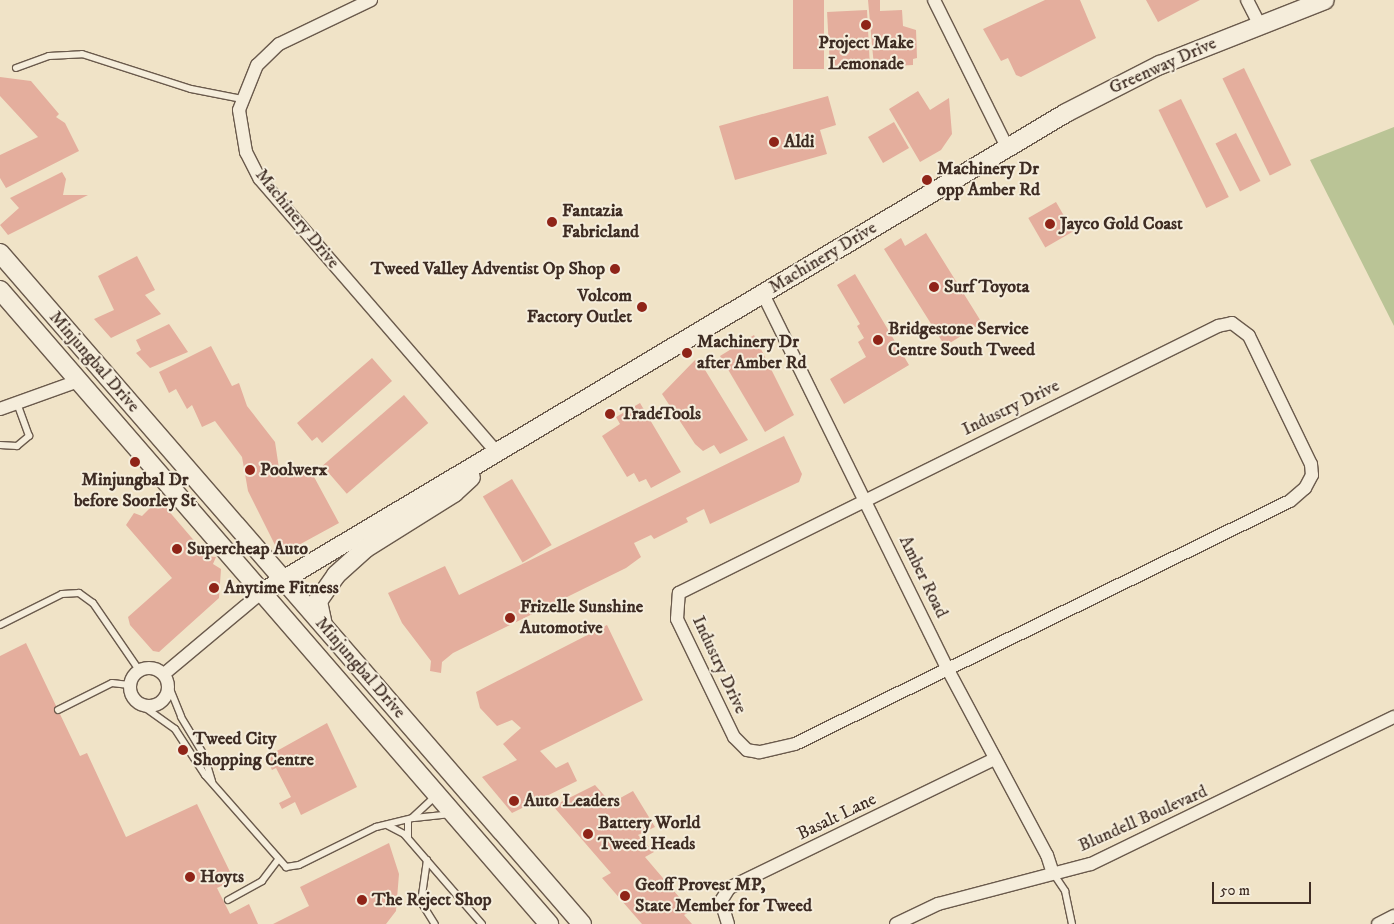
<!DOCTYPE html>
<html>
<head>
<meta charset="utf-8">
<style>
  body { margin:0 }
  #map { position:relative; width:1394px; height:924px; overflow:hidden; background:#f0e3c7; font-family:"IM FELL DW Pica",serif }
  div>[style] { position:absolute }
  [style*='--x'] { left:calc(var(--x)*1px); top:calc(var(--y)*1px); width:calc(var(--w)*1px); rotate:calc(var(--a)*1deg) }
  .green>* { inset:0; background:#bac496 }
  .building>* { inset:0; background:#e4ae9d; transform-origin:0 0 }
  .roads { filter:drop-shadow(1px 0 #6a5a4c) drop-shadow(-1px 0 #6a5a4c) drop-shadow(0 1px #6a5a4c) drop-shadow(0 -1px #6a5a4c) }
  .lane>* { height:6px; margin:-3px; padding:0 3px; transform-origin:3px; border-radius:3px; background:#f5eddb }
  .street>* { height:12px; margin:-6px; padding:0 6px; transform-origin:6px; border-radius:6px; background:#f5eddb }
  .street>.ring { margin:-6px; padding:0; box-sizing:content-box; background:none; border:12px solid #f5eddb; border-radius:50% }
  .secondary>* { height:18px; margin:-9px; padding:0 9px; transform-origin:9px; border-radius:9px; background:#f5eddb }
  .dots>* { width:14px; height:14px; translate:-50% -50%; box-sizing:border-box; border:2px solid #f5eddb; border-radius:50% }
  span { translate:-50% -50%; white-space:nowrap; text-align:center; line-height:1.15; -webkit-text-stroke:4px #f5eddb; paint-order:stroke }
  .poi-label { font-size:18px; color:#3e2c23; font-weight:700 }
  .left { translate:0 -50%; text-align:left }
  .right { translate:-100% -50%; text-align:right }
  .street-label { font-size:18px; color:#3e2c23 }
  .scale { position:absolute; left:1212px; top:882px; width:99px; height:22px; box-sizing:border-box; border:2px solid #3e2c23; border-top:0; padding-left:6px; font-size:15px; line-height:18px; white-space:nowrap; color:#3e2c23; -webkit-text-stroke:4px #f5eddb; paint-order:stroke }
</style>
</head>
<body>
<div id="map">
  <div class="green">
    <div style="clip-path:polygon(1394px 127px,1394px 326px,1310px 160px)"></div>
  </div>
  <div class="building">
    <div style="left:793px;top:0;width:31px;height:69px"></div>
    <div style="clip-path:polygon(868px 0,880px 0,880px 11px,902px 10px,903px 26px,916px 30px,917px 58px,913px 59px,913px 65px,874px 67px)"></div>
    <div style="clip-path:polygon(1045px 0,1080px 0,1096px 38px,1021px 77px,1016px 75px,1008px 58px,1001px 61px,983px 29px)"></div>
    <div style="clip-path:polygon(1146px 0,1200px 0,1158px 22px)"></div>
    <div style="left:867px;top:10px;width:54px;height:40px;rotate:87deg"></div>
    <div style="left:1244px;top:68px;width:108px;height:24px;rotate:64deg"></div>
    <div style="clip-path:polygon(0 77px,31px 81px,59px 114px,56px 117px,65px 123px,79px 151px,6px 188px,0 178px,0 155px,38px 137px,0 96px)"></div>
    <div style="clip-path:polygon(918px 91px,930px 110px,949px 98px,952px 134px,941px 150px,920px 162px,889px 109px)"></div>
    <div style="clip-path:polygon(828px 96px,836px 125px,820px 130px,827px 154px,735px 180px,719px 126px)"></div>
    <div style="left:1181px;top:99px;width:109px;height:25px;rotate:64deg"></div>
    <div style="left:894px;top:122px;width:30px;height:30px;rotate:60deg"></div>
    <div style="left:1236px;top:133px;width:54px;height:23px;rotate:63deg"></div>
    <div style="clip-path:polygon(62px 172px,66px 179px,63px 195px,88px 195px,8px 235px,0 225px,19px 208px,10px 198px)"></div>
    <div style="left:1056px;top:202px;width:34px;height:32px;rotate:60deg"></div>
    <div style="clip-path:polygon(926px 233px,982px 323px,945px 346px,884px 249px,901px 238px,905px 246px)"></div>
    <div style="clip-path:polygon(137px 256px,155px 290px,145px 295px,161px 314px,111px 338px,94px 319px,114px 310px,98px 276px)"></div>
    <div style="clip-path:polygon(855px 274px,909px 365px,844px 404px,830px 379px,866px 357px,858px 342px,864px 338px,857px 326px,860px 324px,837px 285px)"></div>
    <div style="clip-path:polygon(169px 324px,188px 352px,150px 368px,136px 353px,141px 350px,136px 340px)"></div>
    <div style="clip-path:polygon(754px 335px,794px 415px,765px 432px,720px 356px)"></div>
    <div style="clip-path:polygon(211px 346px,232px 386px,239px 383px,247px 406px,275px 442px,280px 475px,292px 469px,313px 475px,339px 523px,295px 547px,285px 549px,275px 545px,248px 491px,242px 457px,215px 421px,202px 427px,192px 405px,187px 409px,176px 389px,169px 393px,159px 372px)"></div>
    <div style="clip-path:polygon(372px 358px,392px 381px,322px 443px,317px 437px,312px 441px,297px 423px)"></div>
    <div style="clip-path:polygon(695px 360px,702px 365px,748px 440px,720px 454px,714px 445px,703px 451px,695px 444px,662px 394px)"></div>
    <div style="left:404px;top:395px;width:37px;height:108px;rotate:49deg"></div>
    <div style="clip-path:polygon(640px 403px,681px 472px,651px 488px,646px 479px,639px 482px,634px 473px,627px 477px,602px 436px,620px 424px,616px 417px)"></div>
    <div style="clip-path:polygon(784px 436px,802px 474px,799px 482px,710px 524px,704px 509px,686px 518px,688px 522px,654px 539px,651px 535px,634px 543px,641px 557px,626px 568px,453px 653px,442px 662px,441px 673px,430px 671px,431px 661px,402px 623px,388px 593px,445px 566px,459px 595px)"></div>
    <div style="left:512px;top:479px;width:77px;height:34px;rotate:59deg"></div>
    <div style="clip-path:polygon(157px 501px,168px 502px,167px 509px,197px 544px,205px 546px,205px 556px,216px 557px,213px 564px,221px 569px,219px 598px,159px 652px,153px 651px,130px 625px,128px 617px,172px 578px,126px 525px,134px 513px,142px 516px)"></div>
    <div style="clip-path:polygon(607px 625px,643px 700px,540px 751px,556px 768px,568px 762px,577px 781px,512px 813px,482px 777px,517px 760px,503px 744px,521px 728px,512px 720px,497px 726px,480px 708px,476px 692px)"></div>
    <div style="clip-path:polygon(26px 643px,80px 756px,87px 753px,126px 837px,197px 804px,234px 880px,217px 888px,230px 914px,249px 904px,258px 924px,0 924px,0 656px)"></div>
    <div style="clip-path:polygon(327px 723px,357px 787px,301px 815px,295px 802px,282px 809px,279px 803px,291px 797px,276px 768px,272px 770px,266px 757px)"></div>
    <div style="clip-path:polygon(595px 785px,611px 803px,633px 791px,655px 827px,638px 835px,654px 852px,645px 857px,691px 911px,684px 915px,692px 924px,642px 924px,602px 878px,611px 873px,553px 806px)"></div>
    <div style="clip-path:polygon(389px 843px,399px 874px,396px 911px,386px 924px,273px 924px,309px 906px,300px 887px)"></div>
  </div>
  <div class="roads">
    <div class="lane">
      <div style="--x:16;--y:68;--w:35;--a:-20"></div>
      <div style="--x:49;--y:56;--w:33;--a:-3"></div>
      <div style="--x:82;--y:54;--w:114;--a:17.8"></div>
      <div style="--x:191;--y:89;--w:52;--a:11.1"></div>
      <div style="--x:0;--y:445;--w:17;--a:3"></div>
      <div style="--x:17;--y:446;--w:16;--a:-40"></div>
      <div style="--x:29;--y:436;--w:35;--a:-110"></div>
      <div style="--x:0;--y:625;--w:69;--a:-26.6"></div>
      <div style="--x:62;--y:594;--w:17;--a:-3"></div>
      <div style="--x:79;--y:593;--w:17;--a:36"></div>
      <div style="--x:93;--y:603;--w:81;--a:55.5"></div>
      <div style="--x:168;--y:684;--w:35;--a:68"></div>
      <div style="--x:181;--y:717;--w:44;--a:58.8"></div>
      <div style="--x:204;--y:755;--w:28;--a:73"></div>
      <div style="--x:140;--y:704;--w:43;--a:35.5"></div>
      <div style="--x:175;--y:729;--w:55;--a:56.9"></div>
      <div style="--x:205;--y:775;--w:123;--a:48.6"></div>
      <div style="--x:286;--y:867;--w:13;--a:-9"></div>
      <div style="--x:299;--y:865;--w:86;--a:-26.3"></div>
      <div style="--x:376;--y:827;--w:37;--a:-14"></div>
      <div style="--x:412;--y:818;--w:33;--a:-43"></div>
      <div style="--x:58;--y:710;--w:60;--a:-26.6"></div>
      <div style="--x:112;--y:683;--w:17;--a:7"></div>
      <div style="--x:414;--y:818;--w:37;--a:-6"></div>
      <div style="--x:408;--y:820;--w:18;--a:90"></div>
      <div style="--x:387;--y:825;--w:19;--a:28"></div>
      <div style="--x:404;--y:834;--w:119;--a:49.1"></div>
      <div style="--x:427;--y:860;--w:42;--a:98.1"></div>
      <div style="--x:421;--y:902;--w:26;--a:58"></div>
      <div style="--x:1053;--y:873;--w:22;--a:56"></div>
      <div style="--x:1065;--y:891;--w:34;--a:78"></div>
      <div style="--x:228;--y:900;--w:39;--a:-29"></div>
      <div style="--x:262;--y:881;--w:26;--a:-53"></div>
    </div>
    <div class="street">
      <div style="--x:371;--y:0;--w:102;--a:154.4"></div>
      <div style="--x:279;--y:44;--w:30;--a:136"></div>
      <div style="--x:257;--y:65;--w:48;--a:111.8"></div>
      <div style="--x:239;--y:110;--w:43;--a:80.5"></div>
      <div style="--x:246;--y:152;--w:30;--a:63"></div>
      <div style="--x:260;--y:179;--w:362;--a:49.1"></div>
      <div style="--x:934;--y:0;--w:164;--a:63.6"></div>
      <div style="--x:1247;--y:0;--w:28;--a:63"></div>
      <div style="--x:763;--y:294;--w:417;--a:63.8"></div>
      <div style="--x:947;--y:668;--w:212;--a:61.9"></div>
      <div style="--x:1047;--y:855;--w:19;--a:72"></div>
      <div style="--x:1232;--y:323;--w:21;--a:37"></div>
      <div style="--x:1249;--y:336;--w:142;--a:64.2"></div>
      <div style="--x:1311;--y:464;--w:11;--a:85"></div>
      <div style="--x:1312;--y:475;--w:15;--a:118"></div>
      <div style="--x:1305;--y:488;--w:20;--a:139"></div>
      <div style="--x:1290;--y:501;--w:551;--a:153.85"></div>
      <div style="--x:795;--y:744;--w:37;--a:167"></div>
      <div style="--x:759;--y:752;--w:12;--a:-171"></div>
      <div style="--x:747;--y:750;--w:18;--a:-135"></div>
      <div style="--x:734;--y:737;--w:131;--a:-115.8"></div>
      <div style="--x:677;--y:619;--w:26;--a:-86"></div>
      <div style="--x:679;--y:593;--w:602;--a:-26.35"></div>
      <div style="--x:1218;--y:326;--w:14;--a:-12"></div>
      <div style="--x:0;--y:409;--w:83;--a:-19.7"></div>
      <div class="ring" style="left:130px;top:668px;width:26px;height:26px"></div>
      <div style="--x:164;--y:674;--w:126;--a:-39.9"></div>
      <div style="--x:728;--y:924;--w:24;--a:-107"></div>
      <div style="--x:721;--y:901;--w:15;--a:-58"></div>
      <div style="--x:729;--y:888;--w:296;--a:-25.9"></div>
      <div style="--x:896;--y:924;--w:47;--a:-25.5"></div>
      <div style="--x:938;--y:904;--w:158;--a:-14.7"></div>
      <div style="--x:1091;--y:864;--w:337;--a:-25.9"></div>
      <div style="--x:1378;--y:924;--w:18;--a:-27"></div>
    </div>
    <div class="secondary">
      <div style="--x:0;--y:253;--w:888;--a:49.06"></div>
      <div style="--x:0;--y:290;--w:839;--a:49.11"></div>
      <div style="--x:261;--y:593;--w:937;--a:-30.81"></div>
      <div style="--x:1066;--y:113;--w:106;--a:-27.1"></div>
      <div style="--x:1160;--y:65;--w:177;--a:-21.5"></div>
      <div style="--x:323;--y:625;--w:25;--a:-102"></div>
      <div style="--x:318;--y:601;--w:32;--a:-55"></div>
      <div style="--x:336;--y:575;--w:40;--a:-42"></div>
      <div style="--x:366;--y:548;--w:104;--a:-32"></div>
      <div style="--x:454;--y:493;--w:23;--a:-43"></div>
    </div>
  </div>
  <div class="dots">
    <div style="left:866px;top:25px;background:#8f2418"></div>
    <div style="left:774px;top:142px;background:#8f2418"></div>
    <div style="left:927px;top:180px;background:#8f2418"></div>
    <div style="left:552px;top:222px;background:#8f2418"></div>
    <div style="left:1050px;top:224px;background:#8f2418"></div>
    <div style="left:615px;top:269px;background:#8f2418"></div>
    <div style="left:934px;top:287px;background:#8f2418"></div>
    <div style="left:642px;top:307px;background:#8f2418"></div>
    <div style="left:878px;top:340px;background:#8f2418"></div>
    <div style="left:687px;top:353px;background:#8f2418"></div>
    <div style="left:610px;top:414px;background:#8f2418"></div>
    <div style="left:135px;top:462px;background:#8f2418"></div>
    <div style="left:250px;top:470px;background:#8f2418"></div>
    <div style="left:177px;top:549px;background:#8f2418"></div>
    <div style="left:214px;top:588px;background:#8f2418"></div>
    <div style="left:510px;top:618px;background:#8f2418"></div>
    <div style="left:183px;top:750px;background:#8f2418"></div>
    <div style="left:514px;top:801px;background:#8f2418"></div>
    <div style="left:588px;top:834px;background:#8f2418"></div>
    <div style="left:190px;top:877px;background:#8f2418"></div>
    <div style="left:625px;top:896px;background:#8f2418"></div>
    <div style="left:362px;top:900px;background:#8f2418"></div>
  </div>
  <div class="poi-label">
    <span style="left:866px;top:54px">Project Make<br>Lemonade</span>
    <span class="left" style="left:784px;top:142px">Aldi</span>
    <span class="left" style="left:937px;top:180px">Machinery Dr<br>opp Amber Rd</span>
    <span class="left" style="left:562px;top:222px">Fantazia<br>Fabricland</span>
    <span class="left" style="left:1060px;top:224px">Jayco Gold Coast</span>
    <span class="right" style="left:605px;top:269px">Tweed Valley Adventist Op Shop</span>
    <span class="left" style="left:944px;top:287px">Surf Toyota</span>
    <span class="right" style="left:632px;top:307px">Volcom<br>Factory Outlet</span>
    <span class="left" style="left:888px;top:340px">Bridgestone Service<br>Centre South Tweed</span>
    <span class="left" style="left:697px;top:353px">Machinery Dr<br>after Amber Rd</span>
    <span class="left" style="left:620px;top:414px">TradeTools</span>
    <span class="left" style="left:260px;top:470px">Poolwerx</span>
    <span style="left:135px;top:491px">Minjungbal Dr<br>before Soorley St</span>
    <span class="left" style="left:187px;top:549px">Supercheap Auto</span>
    <span class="left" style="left:224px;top:588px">Anytime Fitness</span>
    <span class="left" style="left:520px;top:618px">Frizelle Sunshine<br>Automotive</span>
    <span class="left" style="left:193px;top:750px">Tweed City<br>Shopping Centre</span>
    <span class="left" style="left:524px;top:801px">Auto Leaders</span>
    <span class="left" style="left:598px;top:834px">Battery World<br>Tweed Heads</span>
    <span class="left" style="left:200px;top:877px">Hoyts</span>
    <span class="left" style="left:635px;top:896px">Geoff Provest MP,<br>State Member for Tweed</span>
    <span class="left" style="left:372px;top:900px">The Reject Shop</span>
  </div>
  <div class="street-label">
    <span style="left:1163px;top:66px;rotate:-24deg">Greenway Drive</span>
    <span style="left:297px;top:219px;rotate:51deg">Machinery Drive</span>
    <span style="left:823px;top:258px;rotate:-31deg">Machinery Drive</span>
    <span style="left:94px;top:362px;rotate:49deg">Minjungbal Drive</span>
    <span style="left:1011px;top:408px;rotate:-26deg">Industry Drive</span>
    <span style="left:923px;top:577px;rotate:64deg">Amber Road</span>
    <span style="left:719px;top:665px;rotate:65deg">Industry Drive</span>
    <span style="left:360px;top:668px;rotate:49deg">Minjungbal Drive</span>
    <span style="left:837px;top:817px;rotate:-26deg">Basalt Lane</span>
    <span style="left:1143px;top:819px;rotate:-24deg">Blundell Boulevard</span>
  </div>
  <div class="scale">50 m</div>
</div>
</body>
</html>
